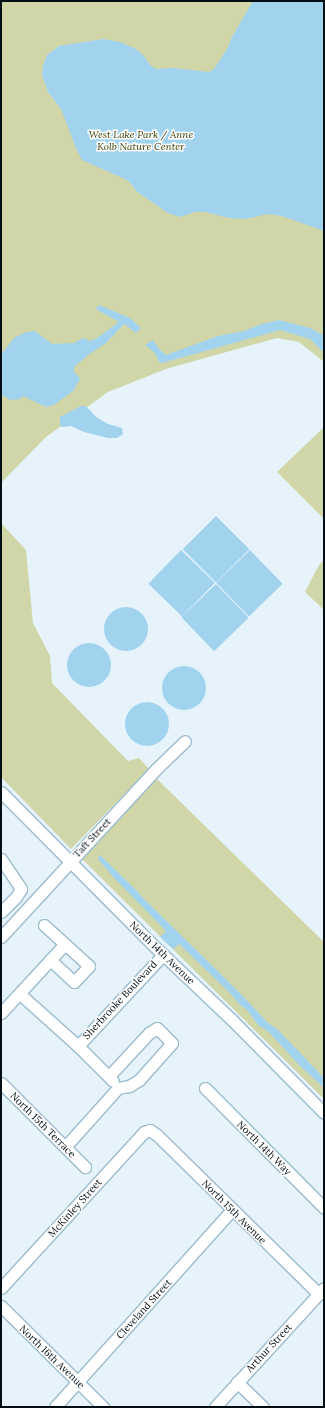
<!DOCTYPE html>
<html>
<head>
<meta charset="utf-8">
<style>
  body { margin:0 }
  #map { position:relative; width:325px; height:1408px; overflow:hidden; background:#e6f3fb; font-family:Lora,serif }
  div>[style] { position:absolute }
  [style*='--x'] { left:calc(var(--x)*1px); top:calc(var(--y)*1px); width:calc(var(--w)*1px); rotate:calc(var(--a)*1deg) }
  .green>* { inset:0; background:#d1d6a9 }
  .water>* { inset:0; background:#a1d3ef; transform-origin:0 0 }
  .round { border-radius:50% }
  .roads { filter:drop-shadow(1px 0 #9cbccf) drop-shadow(-1px 0 #9cbccf) drop-shadow(0 1px #9cbccf) drop-shadow(0 -1px #9cbccf) }
  .minor>* { height:11px; margin:-5.5px; padding:0 5.5px; transform-origin:5.5px; border-radius:5.5px; background:#fff }
  span { translate:-50% -50%; white-space:nowrap; text-align:center; line-height:1.15; -webkit-text-stroke:3px #fff; paint-order:stroke }
  .park-label { font-size:10px; color:#3a3e01; font-style:italic }
  .street-label { font-size:10px; color:#030e14 }
  .frame { position:absolute; inset:0; border:2px solid #030e14; pointer-events:none }
</style>
</head>
<body>
<div id="map">
  <div class="green">
    <div style="clip-path:polygon(1px 1px,324px 1px,324px 362px,299px 342px,277px 338px,166px 369px,108px 392px,46px 437px,1px 483px)"></div>
    <div style="clip-path:polygon(324px 427px,324px 519px,277px 472px)"></div>
    <div style="clip-path:polygon(1px 523px,26px 550px,33px 623px,50px 656px,52px 683px,128px 761px,139px 758px,149px 769px,71px 849px,1px 777px)"></div>
    <div style="clip-path:polygon(324px 560px,324px 610px,305px 592px,319px 565px)"></div>
    <div style="clip-path:polygon(157px 779px,324px 942px,324px 1099px,82px 859px)"></div>
  </div>
  <div class="water">
    <div style="clip-path:polygon(253px 1px,324px 1px,324px 231px,282px 216px,267px 214px,246px 219px,229px 218px,205px 212px,195px 212px,180px 217px,168px 213px,136px 191px,133px 186px,127px 180px,82px 160px,76px 148px,61px 109px,48px 92px,42px 75px,43px 65px,47px 55px,59px 46px,103px 39px,120px 42px,136px 49px,144px 56px,150px 65px,156px 69px,174px 68px,209px 72px,214px 69px,227px 49px,232px 37px)"></div>
    <div style="clip-path:polygon(99px 305px,130px 318px,141px 328px,136px 333px,124px 324px,106px 343px,88px 355px,74px 367px,74px 372px,80px 378px,79px 381px,73px 391px,54px 405px,46px 407px,23px 396px,20px 399px,10px 400px,1px 394px,1px 355px,14px 338px,26px 332px,35px 331px,52px 344px,74px 343px,83px 338px,90px 341px,97px 338px,119px 322px,96px 309px)"></div>
    <div style="clip-path:polygon(279px 320px,310px 328px,321px 334px,324px 336px,324px 353px,310px 339px,280px 330px,162px 363px,159px 362px,155px 353px,145px 345px,153px 340px,159px 349px,166px 355px,218px 336px,244px 331px,262px 324px)"></div>
    <div style="clip-path:polygon(81px 406px,86px 406px,96px 417px,108px 424px,122px 428px,123px 434px,117px 438px,108px 438px,84px 432px,71px 426px,62px 427px,60px 425px,60px 417px)"></div>
    <div style="left:216px;top:516px;width:47px;height:47px;rotate:45deg"></div>
    <div style="left:181px;top:550px;width:47px;height:47px;rotate:44deg"></div>
    <div style="left:250px;top:550px;width:47px;height:47px;rotate:46deg"></div>
    <div style="left:216px;top:584px;width:47px;height:48px;rotate:46deg"></div>
    <div class="round" style="left:104px;top:607px;width:44px;height:44px"></div>
    <div class="round" style="left:67px;top:643px;width:44px;height:44px"></div>
    <div class="round" style="left:162px;top:666px;width:44px;height:44px"></div>
    <div class="round" style="left:125px;top:702px;width:44px;height:44px"></div>
    <div style="clip-path:polygon(100px 855px,135px 889px,143px 898px,240px 993px,268px 1023px,277px 1029px,306px 1059px,324px 1078px,324px 1088px,299px 1065px,269px 1032px,258px 1025px,247px 1010px,238px 1003px,231px 994px,179px 944px,173px 949px,160px 937px,166px 931px,115px 879px,98px 859px)"></div>
  </div>
  <div class="roads">
    <div class="minor">
      <div style="--x:1;--y:792;--w:217;--a:45.2"></div>
      <div style="--x:154;--y:946;--w:109;--a:43.5"></div>
      <div style="--x:233;--y:1021;--w:129;--a:45.3"></div>
      <div style="--x:1;--y:859;--w:36;--a:56"></div>
      <div style="--x:21;--y:889;--w:9;--a:122"></div>
      <div style="--x:16;--y:897;--w:21;--a:135"></div>
      <div style="--x:44;--y:925;--w:61;--a:42.3"></div>
      <div style="--x:89;--y:966;--w:22;--a:133"></div>
      <div style="--x:74;--y:982;--w:33;--a:-137"></div>
      <div style="--x:1;--y:937;--w:229;--a:-47.3"></div>
      <div style="--x:156;--y:769;--w:40;--a:-44"></div>
      <div style="--x:20;--y:994;--w:78;--a:41.9"></div>
      <div style="--x:78;--y:1046;--w:49;--a:45"></div>
      <div style="--x:1;--y:1013;--w:94;--a:-47.2"></div>
      <div style="--x:78;--y:1046;--w:125;--a:-47"></div>
      <div style="--x:109;--y:1076;--w:59;--a:-47.1"></div>
      <div style="--x:149;--y:1033;--w:9;--a:-32"></div>
      <div style="--x:157;--y:1028;--w:21;--a:45"></div>
      <div style="--x:172;--y:1043;--w:50;--a:131.7"></div>
      <div style="--x:139;--y:1080;--w:12;--a:149"></div>
      <div style="--x:129;--y:1086;--w:11;--a:170"></div>
      <div style="--x:1;--y:1083;--w:119;--a:45"></div>
      <div style="--x:205;--y:1088;--w:169;--a:45.2"></div>
      <div style="--x:65;--y:1147;--w:79;--a:-48.1"></div>
      <div style="--x:1;--y:1288;--w:212;--a:-47.5"></div>
      <div style="--x:144;--y:1132;--w:6;--a:-18"></div>
      <div style="--x:150;--y:1130;--w:9;--a:36"></div>
      <div style="--x:157;--y:1135;--w:227;--a:44.5"></div>
      <div style="--x:1;--y:1306;--w:144;--a:44.7"></div>
      <div style="--x:237;--y:1382;--w:36;--a:44"></div>
      <div style="--x:55;--y:1407;--w:265;--a:-48.1"></div>
      <div style="--x:215;--y:1407;--w:161;--a:-47.5"></div>
    </div>
  </div>
  <div class="park-label">
    <span style="left:141px;top:140px">West Lake Park / Anne<br>Kolb Nature Center</span>
  </div>
  <div class="street-label">
    <span style="left:92px;top:838px;rotate:-47deg">Taft Street</span>
    <span style="left:162px;top:953px;rotate:44deg">North 14th Avenue</span>
    <span style="left:120px;top:1000px;rotate:-47deg">Sherbrooke Boulevard</span>
    <span style="left:43px;top:1125px;rotate:45deg">North 15th Terrace</span>
    <span style="left:264px;top:1148px;rotate:45deg">North 14th Way</span>
    <span style="left:75px;top:1208px;rotate:-48deg">McKinley Street</span>
    <span style="left:234px;top:1212px;rotate:45deg">North 15th Avenue</span>
    <span style="left:144px;top:1309px;rotate:-48deg">Cleveland Street</span>
    <span style="left:269px;top:1348px;rotate:-47deg">Arthur Street</span>
    <span style="left:52px;top:1357px;rotate:44deg">North 16th Avenue</span>
  </div>
  <div class="frame"></div>
</div>
</body>
</html>
